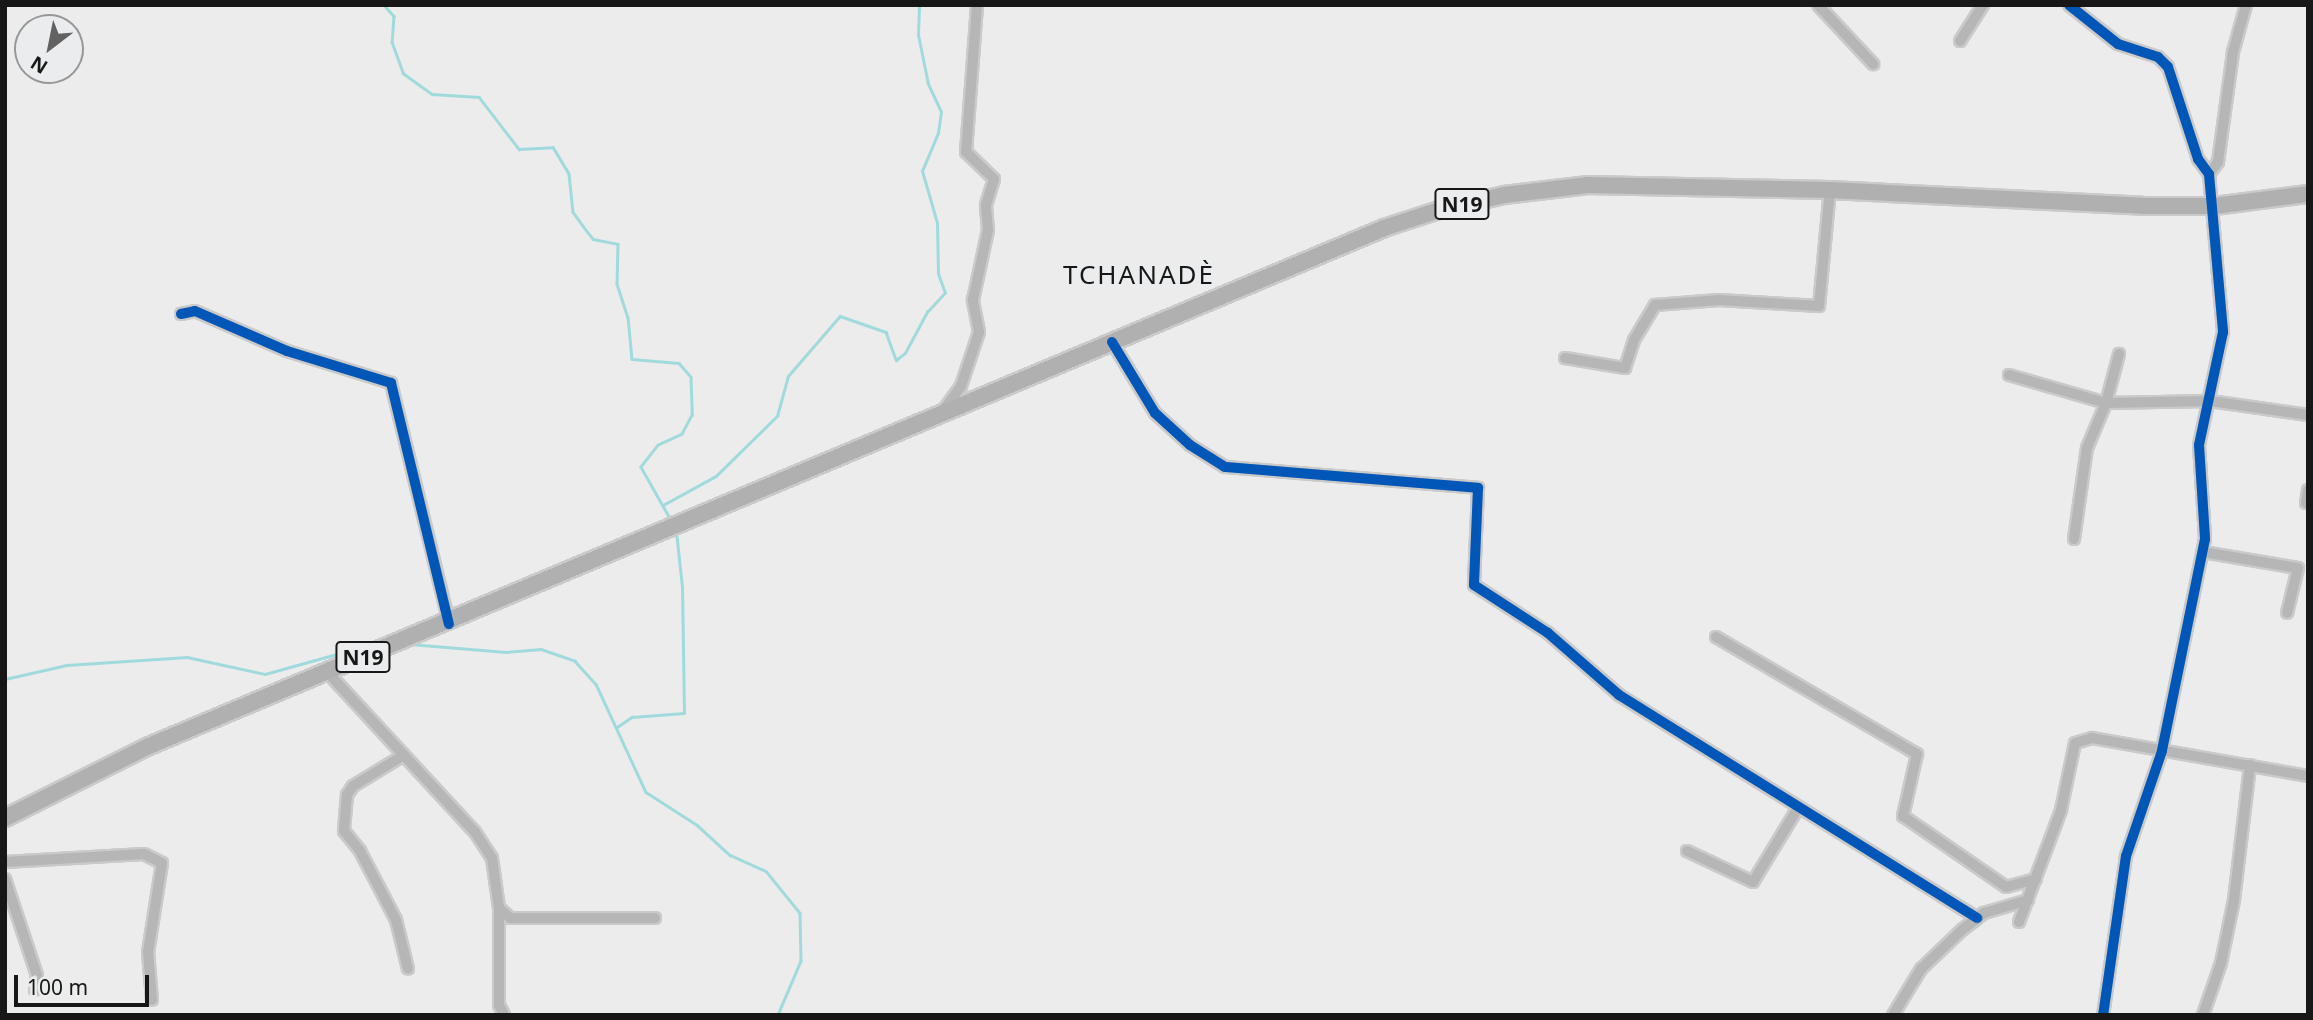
<!DOCTYPE html>
<html>
<head>
<meta charset="utf-8">
<style>
  body { margin:0 }
  #map { position:relative; width:2313px; height:1020px; overflow:hidden; background:#ececec; font-family:"Noto Sans",sans-serif }
  div>[style] { position:absolute }
  [style*='--x'] { left:calc(var(--x)*1px); top:calc(var(--y)*1px); width:calc(var(--w)*1px); rotate:calc(var(--a)*1deg) }
  .stream>* { height:2.5px; margin:-1.25px; padding:0 1.25px; transform-origin:1.25px; border-radius:1.25px; background:#a1dadc }
  .roads { filter:drop-shadow(2px 0 #cacaca) drop-shadow(-2px 0 #cacaca) drop-shadow(0 2px #cacaca) drop-shadow(0 -2px #cacaca) }
  .minor>* { height:10px; margin:-5px; padding:0 5px; transform-origin:5px; border-radius:5px; background:#b7b6b6 }
  .primary>* { height:16px; margin:-8px; padding:0 8px; transform-origin:8px; border-radius:8px; background:#b0b0b0 }
  .cycleway>* { height:10px; margin:-5px; padding:0 5px; transform-origin:5px; border-radius:5px; background:#0057b8 }
  span { translate:-50% -50%; white-space:nowrap; text-align:center; line-height:1.15; -webkit-text-stroke:7px #ebeced; paint-order:stroke }
  .shield-label span { padding:2px 5px; background:#ebeced; border:2px solid; border-radius:5px; -webkit-text-stroke-width:0 }
  .shield-label { font-size:21px; color:#171717; font-weight:700 }
  .quarter-label { font-size:26px; color:#171717; letter-spacing:2px }
  .frame { position:absolute; inset:0; border:7px solid #171717; pointer-events:none }
  .north { position:absolute; left:14px; top:14px; width:70px; height:70px; box-sizing:border-box; background:#ebeced; border:2px solid #969797; border-radius:50%; rotate:212deg; font-size:19px; font-weight:700; line-height:28px; text-align:center; color:#171717 }
  .north::after { content:''; display:block; margin:auto; width:24px; height:32px; background:#626262; clip-path:polygon(50% 0,100% 100%,50% 72%,0 100%) }
  .scale { position:absolute; left:14px; top:975px; width:135px; height:32px; box-sizing:border-box; border:4px solid #171717; border-top:0; padding-left:9px; font-size:21px; line-height:24px; white-space:nowrap; color:#171717; -webkit-text-stroke:5px #ebeced; paint-order:stroke }
</style>
</head>
<body>
<div id="map">
  <div class="stream">
    <div style="--x:384;--y:5;--w:15;--a:48"></div>
    <div style="--x:394;--y:16;--w:26;--a:94"></div>
    <div style="--x:392;--y:42;--w:33;--a:70"></div>
    <div style="--x:403;--y:73;--w:36;--a:36"></div>
    <div style="--x:432;--y:94;--w:47;--a:3.7"></div>
    <div style="--x:479;--y:97;--w:66;--a:52.4"></div>
    <div style="--x:519;--y:149;--w:34;--a:-3"></div>
    <div style="--x:553;--y:147;--w:31;--a:59"></div>
    <div style="--x:569;--y:174;--w:38;--a:84"></div>
    <div style="--x:573;--y:212;--w:17;--a:54"></div>
    <div style="--x:583;--y:226;--w:16;--a:52"></div>
    <div style="--x:593;--y:239;--w:25;--a:11"></div>
    <div style="--x:618;--y:244;--w:40;--a:91.4"></div>
    <div style="--x:617;--y:284;--w:35;--a:72"></div>
    <div style="--x:628;--y:317;--w:42;--a:84.6"></div>
    <div style="--x:632;--y:359;--w:47;--a:4.9"></div>
    <div style="--x:679;--y:363;--w:18;--a:49"></div>
    <div style="--x:691;--y:377;--w:38;--a:88"></div>
    <div style="--x:692;--y:415;--w:21;--a:118"></div>
    <div style="--x:682;--y:434;--w:26;--a:155"></div>
    <div style="--x:658;--y:445;--w:28;--a:128"></div>
    <div style="--x:641;--y:467;--w:61;--a:60.5"></div>
    <div style="--x:663;--y:505;--w:60;--a:-28.7"></div>
    <div style="--x:716;--y:476;--w:86;--a:-44.5"></div>
    <div style="--x:777;--y:416;--w:41;--a:-74.6"></div>
    <div style="--x:788;--y:376;--w:79;--a:-49.1"></div>
    <div style="--x:840;--y:316;--w:49;--a:19.2"></div>
    <div style="--x:886;--y:332;--w:30;--a:70"></div>
    <div style="--x:896;--y:360;--w:11;--a:-38"></div>
    <div style="--x:905;--y:353;--w:47;--a:-61.8"></div>
    <div style="--x:927;--y:312;--w:26;--a:-47"></div>
    <div style="--x:945;--y:293;--w:20;--a:-110"></div>
    <div style="--x:938;--y:274;--w:51;--a:-91.1"></div>
    <div style="--x:937;--y:223;--w:54;--a:-106.1"></div>
    <div style="--x:922;--y:171;--w:41;--a:-67.2"></div>
    <div style="--x:938;--y:133;--w:21;--a:-82"></div>
    <div style="--x:941;--y:112;--w:31;--a:-115"></div>
    <div style="--x:928;--y:84;--w:50;--a:-101.5"></div>
    <div style="--x:918;--y:35;--w:30;--a:-88"></div>
    <div style="--x:410;--y:644;--w:96;--a:4.8"></div>
    <div style="--x:506;--y:652;--w:35;--a:-5"></div>
    <div style="--x:541;--y:649;--w:36;--a:19"></div>
    <div style="--x:575;--y:661;--w:31;--a:48"></div>
    <div style="--x:596;--y:684;--w:119;--a:65.2"></div>
    <div style="--x:646;--y:792;--w:61;--a:32.9"></div>
    <div style="--x:697;--y:825;--w:45;--a:42.3"></div>
    <div style="--x:730;--y:855;--w:39;--a:24"></div>
    <div style="--x:766;--y:871;--w:54;--a:51"></div>
    <div style="--x:800;--y:913;--w:48;--a:88.8"></div>
    <div style="--x:801;--y:961;--w:59;--a:113.1"></div>
    <div style="--x:5;--y:679;--w:64;--a:-12.7"></div>
    <div style="--x:67;--y:665;--w:120;--a:-3.8"></div>
    <div style="--x:187;--y:657;--w:80;--a:12.3"></div>
    <div style="--x:265;--y:674;--w:115;--a:-15.6"></div>
    <div style="--x:617;--y:727;--w:18;--a:-34"></div>
    <div style="--x:632;--y:717;--w:52;--a:-4.4"></div>
    <div style="--x:684;--y:713;--w:126;--a:-90.9"></div>
    <div style="--x:682;--y:587;--w:55;--a:-96.2"></div>
  </div>
  <div class="roads">
    <div class="minor">
      <div style="--x:1818;--y:5;--w:81;--a:47"></div>
      <div style="--x:2069;--y:5;--w:63;--a:38.5"></div>
      <div style="--x:2118;--y:44;--w:42;--a:18"></div>
      <div style="--x:2158;--y:57;--w:14;--a:45"></div>
      <div style="--x:2168;--y:67;--w:97;--a:71.9"></div>
      <div style="--x:2198;--y:159;--w:19;--a:54"></div>
      <div style="--x:2209;--y:174;--w:159;--a:84.9"></div>
      <div style="--x:2223;--y:332;--w:116;--a:102"></div>
      <div style="--x:2199;--y:445;--w:94;--a:86.3"></div>
      <div style="--x:2205;--y:539;--w:216;--a:101.5"></div>
      <div style="--x:2162;--y:751;--w:111;--a:108.9"></div>
      <div style="--x:2126;--y:856;--w:161;--a:98.2"></div>
      <div style="--x:1960;--y:41;--w:43;--a:-57.4"></div>
      <div style="--x:2209;--y:174;--w:15;--a:-53"></div>
      <div style="--x:2218;--y:162;--w:111;--a:-82.2"></div>
      <div style="--x:2233;--y:52;--w:49;--a:-74.5"></div>
      <div style="--x:181;--y:314;--w:14;--a:-12"></div>
      <div style="--x:195;--y:311;--w:100;--a:23.5"></div>
      <div style="--x:287;--y:351;--w:109;--a:17.1"></div>
      <div style="--x:391;--y:383;--w:247;--a:76.4"></div>
      <div style="--x:1112;--y:342;--w:83;--a:58.8"></div>
      <div style="--x:1155;--y:413;--w:47;--a:42.4"></div>
      <div style="--x:1190;--y:445;--w:41;--a:32.2"></div>
      <div style="--x:1225;--y:467;--w:254;--a:4.7"></div>
      <div style="--x:1478;--y:488;--w:97;--a:92.4"></div>
      <div style="--x:1474;--y:585;--w:88;--a:33"></div>
      <div style="--x:1548;--y:633;--w:94;--a:41.1"></div>
      <div style="--x:1619;--y:695;--w:422;--a:31.9"></div>
      <div style="--x:1565;--y:358;--w:61;--a:9.5"></div>
      <div style="--x:1625;--y:368;--w:29;--a:-72"></div>
      <div style="--x:1634;--y:340;--w:41;--a:-59"></div>
      <div style="--x:1655;--y:305;--w:64;--a:-4.5"></div>
      <div style="--x:1719;--y:300;--w:100;--a:3.4"></div>
      <div style="--x:1819;--y:306;--w:117;--a:-84.6"></div>
      <div style="--x:2009;--y:375;--w:101;--a:16.1"></div>
      <div style="--x:2106;--y:403;--w:104;--a:-1.1"></div>
      <div style="--x:2210;--y:401;--w:99;--a:8.1"></div>
      <div style="--x:943;--y:411;--w:31;--a:-54"></div>
      <div style="--x:961;--y:386;--w:57;--a:-71.6"></div>
      <div style="--x:979;--y:332;--w:33;--a:-101"></div>
      <div style="--x:973;--y:300;--w:72;--a:-77.9"></div>
      <div style="--x:988;--y:230;--w:25;--a:-95"></div>
      <div style="--x:986;--y:205;--w:27;--a:-73"></div>
      <div style="--x:994;--y:179;--w:39;--a:-136"></div>
      <div style="--x:966;--y:152;--w:147;--a:-85.7"></div>
      <div style="--x:2306;--y:503;--w:13;--a:-81"></div>
      <div style="--x:2074;--y:539;--w:92;--a:-81.9"></div>
      <div style="--x:2087;--y:448;--w:49;--a:-67.1"></div>
      <div style="--x:2106;--y:403;--w:51;--a:-75.1"></div>
      <div style="--x:2203;--y:552;--w:96;--a:9.6"></div>
      <div style="--x:2298;--y:568;--w:46;--a:103.7"></div>
      <div style="--x:1716;--y:637;--w:233;--a:30.2"></div>
      <div style="--x:1917;--y:754;--w:64;--a:102.7"></div>
      <div style="--x:1903;--y:816;--w:125;--a:34.6"></div>
      <div style="--x:2006;--y:887;--w:31;--a:-15"></div>
      <div style="--x:329;--y:674;--w:215;--a:47.3"></div>
      <div style="--x:475;--y:832;--w:31;--a:57"></div>
      <div style="--x:492;--y:858;--w:50;--a:82"></div>
      <div style="--x:499;--y:908;--w:15;--a:42"></div>
      <div style="--x:510;--y:918;--w:145;--a:0"></div>
      <div style="--x:404;--y:755;--w:60;--a:148.7"></div>
      <div style="--x:353;--y:786;--w:11;--a:124"></div>
      <div style="--x:347;--y:795;--w:36;--a:95"></div>
      <div style="--x:344;--y:831;--w:26;--a:51"></div>
      <div style="--x:360;--y:851;--w:78;--a:62.4"></div>
      <div style="--x:396;--y:920;--w:50;--a:76.2"></div>
      <div style="--x:1687;--y:851;--w:73;--a:25.2"></div>
      <div style="--x:1753;--y:882;--w:87;--a:-58.7"></div>
      <div style="--x:5;--y:862;--w:139;--a:-3.3"></div>
      <div style="--x:144;--y:854;--w:20;--a:27"></div>
      <div style="--x:162;--y:863;--w:90;--a:98.9"></div>
      <div style="--x:148;--y:952;--w:48;--a:85.2"></div>
      <div style="--x:5;--y:879;--w:101;--a:71.6"></div>
      <div style="--x:37;--y:975;--w:15;--a:98"></div>
      <div style="--x:499;--y:908;--w:97;--a:90"></div>
      <div style="--x:499;--y:1005;--w:11;--a:63"></div>
      <div style="--x:2019;--y:922;--w:120;--a:-69.4"></div>
      <div style="--x:2061;--y:810;--w:68;--a:-78.2"></div>
      <div style="--x:2075;--y:743;--w:18;--a:-16"></div>
      <div style="--x:2092;--y:738;--w:219;--a:10"></div>
      <div style="--x:1893;--y:1015;--w:54;--a:-58.7"></div>
      <div style="--x:1921;--y:969;--w:57;--a:-43.6"></div>
      <div style="--x:1962;--y:930;--w:28;--a:-38"></div>
      <div style="--x:1984;--y:913;--w:46;--a:-16.5"></div>
      <div style="--x:2203;--y:1015;--w:55;--a:-70.9"></div>
      <div style="--x:2221;--y:963;--w:64;--a:-78.3"></div>
      <div style="--x:2234;--y:900;--w:136;--a:-83.2"></div>
    </div>
    <div class="primary">
      <div style="--x:5;--y:818;--w:161;--a:-26.6"></div>
      <div style="--x:149;--y:746;--w:1339;--a:-22.75"></div>
      <div style="--x:1384;--y:228;--w:58;--a:-18.1"></div>
      <div style="--x:1439;--y:210;--w:67;--a:-13"></div>
      <div style="--x:1504;--y:195;--w:85;--a:-6.8"></div>
      <div style="--x:1588;--y:185;--w:242;--a:1.2"></div>
      <div style="--x:1830;--y:190;--w:313;--a:2.9"></div>
      <div style="--x:2143;--y:206;--w:71;--a:0"></div>
      <div style="--x:2214;--y:206;--w:95;--a:-7.3"></div>
    </div>
  </div>
  <div class="cycleway">
    <div style="--x:2069;--y:5;--w:63;--a:38.5"></div>
    <div style="--x:2118;--y:44;--w:42;--a:18"></div>
    <div style="--x:2158;--y:57;--w:14;--a:45"></div>
    <div style="--x:2168;--y:67;--w:97;--a:71.9"></div>
    <div style="--x:2198;--y:159;--w:19;--a:54"></div>
    <div style="--x:2209;--y:174;--w:159;--a:84.9"></div>
    <div style="--x:2223;--y:332;--w:116;--a:102"></div>
    <div style="--x:2199;--y:445;--w:94;--a:86.3"></div>
    <div style="--x:2205;--y:539;--w:216;--a:101.5"></div>
    <div style="--x:2162;--y:751;--w:111;--a:108.9"></div>
    <div style="--x:2126;--y:856;--w:161;--a:98.2"></div>
    <div style="--x:181;--y:314;--w:14;--a:-12"></div>
    <div style="--x:195;--y:311;--w:100;--a:23.5"></div>
    <div style="--x:287;--y:351;--w:109;--a:17.1"></div>
    <div style="--x:391;--y:383;--w:248;--a:76.5"></div>
    <div style="--x:1112;--y:342;--w:83;--a:58.8"></div>
    <div style="--x:1155;--y:413;--w:47;--a:42.4"></div>
    <div style="--x:1190;--y:445;--w:41;--a:32.2"></div>
    <div style="--x:1225;--y:467;--w:254;--a:4.7"></div>
    <div style="--x:1478;--y:488;--w:97;--a:92.4"></div>
    <div style="--x:1474;--y:585;--w:88;--a:33"></div>
    <div style="--x:1548;--y:633;--w:94;--a:41.1"></div>
    <div style="--x:1619;--y:695;--w:422;--a:31.9"></div>
  </div>
  <div class="shield-label">
    <span style="left:1462px;top:204px">N19</span>
    <span style="left:363px;top:657px">N19</span>
  </div>
  <div class="quarter-label">
    <span style="left:1139px;top:275px">TCHANADÈ</span>
  </div>
  <div class="frame"></div>
  <div class="north">N</div>
  <div class="scale">100 m</div>
</div>
</body>
</html>
